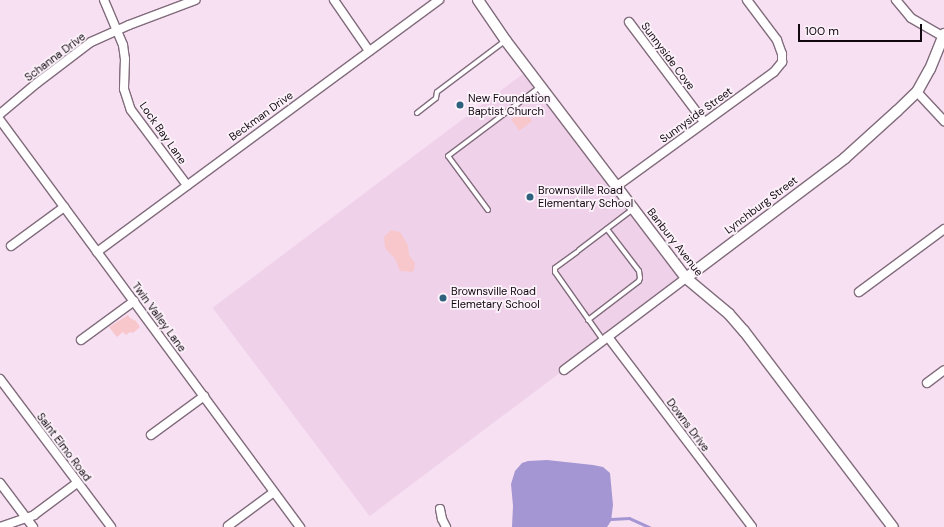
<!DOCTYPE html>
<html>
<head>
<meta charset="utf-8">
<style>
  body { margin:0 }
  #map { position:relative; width:944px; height:527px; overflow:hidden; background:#f8e0f3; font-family:"DM Sans",sans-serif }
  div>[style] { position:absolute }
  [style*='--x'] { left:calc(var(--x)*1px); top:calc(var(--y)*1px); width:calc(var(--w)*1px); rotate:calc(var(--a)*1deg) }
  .built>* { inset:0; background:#efd2ea; transform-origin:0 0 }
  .green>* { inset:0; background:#f7c7cc; transform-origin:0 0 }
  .water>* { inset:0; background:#a396d2 }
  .stream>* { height:2.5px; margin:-1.25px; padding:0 1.25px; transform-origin:1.25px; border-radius:1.25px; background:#a396d2 }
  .roads { filter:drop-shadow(1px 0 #816c7c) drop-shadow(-1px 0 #816c7c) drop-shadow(0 1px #816c7c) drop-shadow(0 -1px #816c7c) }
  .service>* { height:4px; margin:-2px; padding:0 2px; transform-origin:2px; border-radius:2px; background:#fff }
  .minor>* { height:8px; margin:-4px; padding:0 4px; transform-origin:4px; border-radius:4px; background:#fff }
  .tertiary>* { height:10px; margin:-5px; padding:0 5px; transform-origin:5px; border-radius:5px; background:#fff }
  .dots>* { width:11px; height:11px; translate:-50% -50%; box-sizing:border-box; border:2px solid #fcf2fa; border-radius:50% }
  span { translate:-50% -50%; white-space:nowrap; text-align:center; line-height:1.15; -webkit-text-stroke:3.5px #fcf2fa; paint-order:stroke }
  .street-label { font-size:11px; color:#11090f }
  .poi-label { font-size:11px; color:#11090f }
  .left { translate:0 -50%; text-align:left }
  .scale { position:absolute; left:798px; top:24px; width:124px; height:18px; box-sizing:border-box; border:2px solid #11090f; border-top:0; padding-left:5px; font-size:12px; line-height:14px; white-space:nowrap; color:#11090f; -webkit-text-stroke:3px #fcf2fa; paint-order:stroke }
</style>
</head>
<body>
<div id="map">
  <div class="built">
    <div style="left:528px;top:70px;width:261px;height:395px;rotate:53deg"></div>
  </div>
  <div class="green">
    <div style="left:524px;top:110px;width:14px;height:16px;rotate:54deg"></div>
    <div style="clip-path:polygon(391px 230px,400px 232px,408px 245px,409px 255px,415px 263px,414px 270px,412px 272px,400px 271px,395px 259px,385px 248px,384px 237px)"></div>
    <div style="clip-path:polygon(128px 315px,130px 318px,136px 321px,140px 327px,133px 333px,130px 332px,126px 335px,123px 332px,117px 337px,109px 327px)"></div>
  </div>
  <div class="water">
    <div style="clip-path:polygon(547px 460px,593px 465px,603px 467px,610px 473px,613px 505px,611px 521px,607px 527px,512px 527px,513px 506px,511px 484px,515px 471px,522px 463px,528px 461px)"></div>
  </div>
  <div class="stream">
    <div style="--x:611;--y:519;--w:18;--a:-3"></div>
    <div style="--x:629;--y:518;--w:22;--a:24"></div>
  </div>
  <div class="roads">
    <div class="service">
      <div style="--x:417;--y:113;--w:24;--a:-38"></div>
      <div style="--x:436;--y:98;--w:6;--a:-81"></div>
      <div style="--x:437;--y:92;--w:85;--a:-36.9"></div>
      <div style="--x:488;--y:210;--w:67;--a:-126.5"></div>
      <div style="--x:448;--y:156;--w:115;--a:-36.9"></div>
      <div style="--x:579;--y:250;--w:68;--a:-37.2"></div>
      <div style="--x:577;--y:252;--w:27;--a:144"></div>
      <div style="--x:555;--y:268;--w:4;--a:90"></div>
      <div style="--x:555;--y:272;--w:83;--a:54.8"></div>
      <div style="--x:588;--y:320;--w:64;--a:-37.4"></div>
      <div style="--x:639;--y:281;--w:3;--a:-72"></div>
      <div style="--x:640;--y:278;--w:7;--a:-98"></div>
      <div style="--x:639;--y:271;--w:53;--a:-127.3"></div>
    </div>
    <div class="minor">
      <div style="--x:104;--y:0;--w:49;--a:67.1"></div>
      <div style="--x:123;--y:45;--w:14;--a:82"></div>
      <div style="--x:125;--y:59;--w:30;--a:92"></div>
      <div style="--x:124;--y:89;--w:22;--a:72"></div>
      <div style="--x:131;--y:110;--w:94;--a:53.3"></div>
      <div style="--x:334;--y:0;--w:62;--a:55.5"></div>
      <div style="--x:896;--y:0;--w:23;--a:50"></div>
      <div style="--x:911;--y:18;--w:36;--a:30"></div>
      <div style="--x:629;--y:22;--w:125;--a:53.1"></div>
      <div style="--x:917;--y:92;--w:40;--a:47"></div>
      <div style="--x:0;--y:114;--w:48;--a:-40"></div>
      <div style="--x:37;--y:83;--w:68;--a:-37.2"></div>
      <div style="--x:91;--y:42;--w:42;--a:-24.1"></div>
      <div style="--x:129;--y:25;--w:71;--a:-20.7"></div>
      <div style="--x:0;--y:120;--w:506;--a:53.61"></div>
      <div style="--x:617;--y:186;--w:194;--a:-36"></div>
      <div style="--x:774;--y:72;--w:13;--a:-51"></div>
      <div style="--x:782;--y:62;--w:8;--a:-90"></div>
      <div style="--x:782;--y:54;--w:15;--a:-110"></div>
      <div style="--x:777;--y:40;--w:50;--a:-126.9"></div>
      <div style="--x:11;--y:246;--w:66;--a:-36.3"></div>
      <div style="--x:97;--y:252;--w:425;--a:-36.4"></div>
      <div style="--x:859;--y:292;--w:106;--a:-36.5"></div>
      <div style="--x:608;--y:337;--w:238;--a:52.8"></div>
      <div style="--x:81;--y:340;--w:66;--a:-36.3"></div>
      <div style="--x:564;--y:370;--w:153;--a:-37"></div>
      <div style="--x:0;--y:379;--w:185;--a:53.1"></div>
      <div style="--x:927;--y:383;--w:21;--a:-37"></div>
      <div style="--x:151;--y:435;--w:66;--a:-36.3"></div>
      <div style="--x:0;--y:483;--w:55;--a:53.1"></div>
      <div style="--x:440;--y:509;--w:10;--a:79"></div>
      <div style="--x:442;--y:519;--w:9;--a:63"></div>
      <div style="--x:228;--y:526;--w:57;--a:-36.5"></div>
      <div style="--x:0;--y:527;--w:36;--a:-19"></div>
      <div style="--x:34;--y:515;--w:54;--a:-36.7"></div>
    </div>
    <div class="tertiary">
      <div style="--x:478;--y:0;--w:50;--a:55.7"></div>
      <div style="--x:506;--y:41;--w:298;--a:52.8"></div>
      <div style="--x:686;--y:278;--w:56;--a:39.9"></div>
      <div style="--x:729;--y:314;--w:23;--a:49"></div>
      <div style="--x:744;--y:331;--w:246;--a:52.8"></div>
      <div style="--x:686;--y:278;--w:199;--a:-37"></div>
      <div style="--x:845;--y:158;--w:70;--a:-42.1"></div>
      <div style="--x:897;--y:111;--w:28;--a:-44"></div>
      <div style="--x:917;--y:92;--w:26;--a:-61"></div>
      <div style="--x:930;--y:69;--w:38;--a:-68"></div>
    </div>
  </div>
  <div class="dots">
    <div style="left:460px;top:105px;background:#2e617e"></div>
    <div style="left:530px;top:197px;background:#2e617e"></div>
    <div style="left:443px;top:298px;background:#2e617e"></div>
  </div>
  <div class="street-label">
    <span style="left:668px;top:56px;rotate:53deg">Sunnyside Cove</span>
    <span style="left:55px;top:57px;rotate:-37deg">Schanna Drive</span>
    <span style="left:696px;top:115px;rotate:-36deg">Sunnyside Street</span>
    <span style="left:261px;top:116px;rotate:-36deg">Beckman Drive</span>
    <span style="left:163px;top:133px;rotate:55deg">Lock Bay Lane</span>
    <span style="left:761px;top:205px;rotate:-37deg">Lynchburg Street</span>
    <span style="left:675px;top:242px;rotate:52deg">Banbury Avenue</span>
    <span style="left:159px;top:317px;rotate:54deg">Twin Valley Lane</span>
    <span style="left:688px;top:425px;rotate:53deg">Downs Drive</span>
    <span style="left:64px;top:447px;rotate:53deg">Saint Elmo Road</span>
  </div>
  <div class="poi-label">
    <span class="left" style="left:468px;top:105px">New Foundation<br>Baptist Church</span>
    <span class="left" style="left:538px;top:197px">Brownsville Road<br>Elementary School</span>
    <span class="left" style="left:451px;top:298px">Brownsville Road<br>Elemetary School</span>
  </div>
  <div class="scale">100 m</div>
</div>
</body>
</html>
